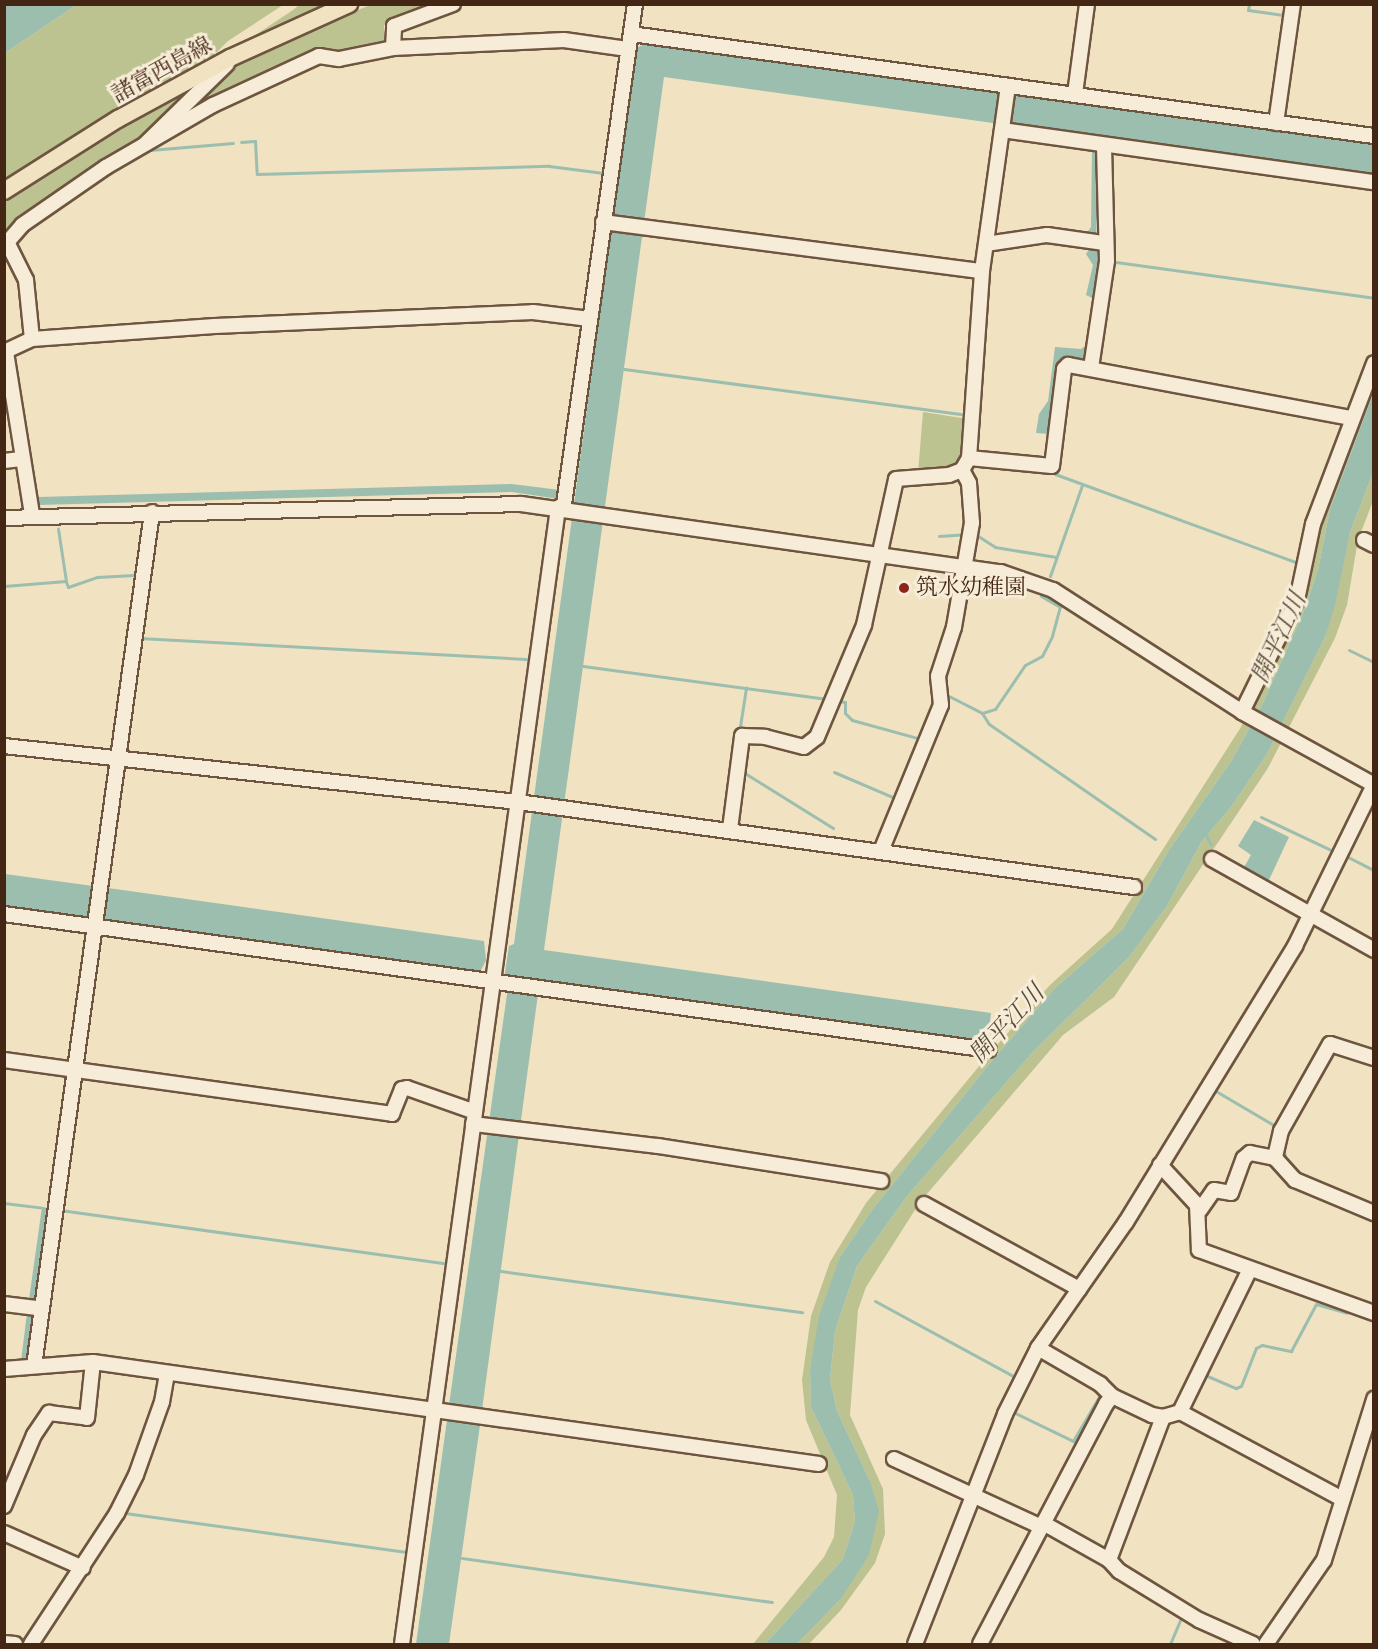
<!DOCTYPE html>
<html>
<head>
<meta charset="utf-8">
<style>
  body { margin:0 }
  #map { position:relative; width:1378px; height:1649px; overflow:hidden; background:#f1e2c2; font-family:Cardo,"Noto Serif JP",serif }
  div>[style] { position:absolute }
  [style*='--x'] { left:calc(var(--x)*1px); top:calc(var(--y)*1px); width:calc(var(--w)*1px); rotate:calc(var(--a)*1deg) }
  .green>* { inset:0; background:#bdc291 }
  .water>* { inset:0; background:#9bbeaf; transform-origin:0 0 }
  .stream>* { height:3px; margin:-1.5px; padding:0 1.5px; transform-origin:1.5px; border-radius:1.5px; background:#9bbeaf }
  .roads { filter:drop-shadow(2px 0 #6e553f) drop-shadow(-2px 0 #6e553f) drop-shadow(0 2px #6e553f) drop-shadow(0 -2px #6e553f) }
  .minor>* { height:14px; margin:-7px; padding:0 7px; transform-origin:7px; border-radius:7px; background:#f6ecd7 }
  .major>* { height:16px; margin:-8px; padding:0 8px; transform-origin:8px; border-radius:8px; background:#f1e2c2 }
  .dots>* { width:16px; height:16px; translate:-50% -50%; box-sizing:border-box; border:3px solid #f6ecd7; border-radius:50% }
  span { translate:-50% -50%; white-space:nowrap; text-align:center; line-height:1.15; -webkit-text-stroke:6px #f6ecd7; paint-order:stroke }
  .street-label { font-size:22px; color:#432613 }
  .poi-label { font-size:22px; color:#432613 }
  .left { translate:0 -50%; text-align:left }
  .water-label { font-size:24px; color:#594c3a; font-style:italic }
  .frame { position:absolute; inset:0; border:6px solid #432613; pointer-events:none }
</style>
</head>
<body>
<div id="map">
  <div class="green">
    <div style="clip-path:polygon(76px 5px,283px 5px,228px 41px,210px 59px,124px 106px,5px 183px,5px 53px)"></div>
    <div style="clip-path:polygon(299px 5px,330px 5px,236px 48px,293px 10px)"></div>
    <div style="clip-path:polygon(370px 5px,440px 5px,384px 25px,384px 45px,335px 53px,321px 47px,214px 98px,155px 137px,237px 61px)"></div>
    <div style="clip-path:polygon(212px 74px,138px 142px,5px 229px,5px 200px)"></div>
    <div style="clip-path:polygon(1373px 373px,1373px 394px,1330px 509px,1318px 570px,1303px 613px,1263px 703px,1232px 760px,1169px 850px,1123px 929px,1055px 988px,991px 1062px,872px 1210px,840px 1257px,810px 1371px,811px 1407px,853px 1495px,855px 1521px,843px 1559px,765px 1644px,753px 1644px,824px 1557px,834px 1537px,837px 1495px,806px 1420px,802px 1380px,811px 1316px,830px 1262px,866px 1203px,990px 1053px,1050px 985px,1112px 929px,1241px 727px,1300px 600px,1318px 518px)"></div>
    <div style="clip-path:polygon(923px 412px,968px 419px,965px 453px,955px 466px,918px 473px)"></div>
    <div style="clip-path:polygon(1373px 473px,1373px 501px,1358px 540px,1347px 605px,1335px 638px,1268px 768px,1114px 997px,1063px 1035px,920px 1202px,866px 1287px,858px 1310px,850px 1415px,883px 1489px,885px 1534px,875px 1563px,841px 1610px,809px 1644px,797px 1644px,840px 1600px,870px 1481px,837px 1411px,830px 1379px,835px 1331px,857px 1266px,907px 1196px,1032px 1053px,1129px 957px,1167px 906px,1202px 841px,1231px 807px,1267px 754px,1325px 637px,1350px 532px)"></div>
  </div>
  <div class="water">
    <div style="clip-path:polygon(5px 4px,76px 4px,76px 5px,5px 53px)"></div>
    <div style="clip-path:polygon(647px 43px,1373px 142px,1373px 176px,664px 77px,544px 950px,991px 1013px,989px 1029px,977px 1040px,540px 979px,482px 1410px,468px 1408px,466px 1422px,480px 1425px,449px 1644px,416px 1644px,447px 1420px,460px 1422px,462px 1408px,449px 1405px,509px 980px,504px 979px,509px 946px,514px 944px,636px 48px)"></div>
    <div style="clip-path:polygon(1092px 150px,1100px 151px,1096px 240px,1103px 261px,1089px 358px,1060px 362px,1045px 462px,1049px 434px,1036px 433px,1039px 414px,1048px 401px,1055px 347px,1081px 349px,1088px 344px,1094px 299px,1086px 295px,1093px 265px,1086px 254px,1090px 248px,1055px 231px,1086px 234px,1091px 227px)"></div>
    <div style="clip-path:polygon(1373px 394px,1373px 473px,1350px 532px,1335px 605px,1325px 637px,1267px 754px,1231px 807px,1202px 841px,1167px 906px,1129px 957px,1032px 1053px,907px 1196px,857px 1266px,835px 1331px,830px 1379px,837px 1411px,870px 1481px,879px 1511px,869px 1555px,840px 1600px,797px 1644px,765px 1644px,843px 1559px,855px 1521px,853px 1495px,811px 1407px,810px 1371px,819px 1316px,840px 1257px,872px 1210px,991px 1062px,1055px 988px,1123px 929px,1169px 850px,1232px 760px,1263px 703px,1303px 613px,1318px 570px,1330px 509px)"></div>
    <div style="clip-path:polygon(512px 484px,560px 490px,559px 499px,512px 492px,38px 505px,38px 497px)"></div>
    <div style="clip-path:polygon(1254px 820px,1289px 837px,1268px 882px,1243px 869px,1251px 855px,1238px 846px)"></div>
    <div style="clip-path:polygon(5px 874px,93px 886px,91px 900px,106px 902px,108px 888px,484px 941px,486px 960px,480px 972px,103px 919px,105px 907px,90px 905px,88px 917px,5px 906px)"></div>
    <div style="left:42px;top:1207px;width:7px;height:95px;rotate:8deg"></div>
    <div style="clip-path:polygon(27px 1313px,34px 1313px,27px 1362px,21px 1361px)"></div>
  </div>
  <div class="stream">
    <div style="--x:1249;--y:4;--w:6;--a:99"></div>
    <div style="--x:1248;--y:10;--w:37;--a:8"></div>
    <div style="--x:241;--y:142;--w:14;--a:-4"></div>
    <div style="--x:255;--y:141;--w:33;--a:87"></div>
    <div style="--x:257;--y:174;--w:292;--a:-1.6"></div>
    <div style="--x:549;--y:166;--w:55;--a:7.3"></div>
    <div style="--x:150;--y:150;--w:83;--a:-4.8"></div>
    <div style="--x:1116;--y:262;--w:260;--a:7.9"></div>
    <div style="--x:624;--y:369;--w:347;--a:7.6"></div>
    <div style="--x:1055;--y:474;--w:256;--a:20.1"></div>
    <div style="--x:975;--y:534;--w:24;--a:33"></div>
    <div style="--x:995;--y:547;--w:62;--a:9.3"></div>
    <div style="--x:939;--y:536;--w:26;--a:-4"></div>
    <div style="--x:1050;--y:576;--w:96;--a:-70.6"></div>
    <div style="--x:66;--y:582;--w:5;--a:68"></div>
    <div style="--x:68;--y:587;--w:31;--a:-19"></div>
    <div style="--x:97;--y:577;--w:37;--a:-3"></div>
    <div style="--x:4;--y:586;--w:62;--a:-4.6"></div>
    <div style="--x:66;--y:581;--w:53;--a:-98.7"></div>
    <div style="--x:139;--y:638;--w:391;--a:3.1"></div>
    <div style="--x:1349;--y:650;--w:28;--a:26"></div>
    <div style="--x:583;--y:666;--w:246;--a:7.7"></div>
    <div style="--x:945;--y:694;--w:42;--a:27.2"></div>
    <div style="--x:982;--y:713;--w:14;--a:-17"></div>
    <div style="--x:995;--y:709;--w:53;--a:-55.7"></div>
    <div style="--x:1025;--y:665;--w:19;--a:-28"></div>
    <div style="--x:1042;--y:656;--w:22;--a:-63"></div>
    <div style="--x:1052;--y:636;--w:30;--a:-75"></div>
    <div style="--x:1060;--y:607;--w:22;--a:-150"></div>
    <div style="--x:839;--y:701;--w:6;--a:9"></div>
    <div style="--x:845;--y:702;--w:11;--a:90"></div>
    <div style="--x:845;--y:713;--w:10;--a:45"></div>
    <div style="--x:852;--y:720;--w:72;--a:15.4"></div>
    <div style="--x:982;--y:713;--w:13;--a:58"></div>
    <div style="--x:989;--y:724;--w:202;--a:34.7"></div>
    <div style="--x:739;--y:733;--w:46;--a:-81.2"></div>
    <div style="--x:743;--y:772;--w:106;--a:31.9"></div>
    <div style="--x:834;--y:772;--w:69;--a:23.2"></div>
    <div style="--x:1261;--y:817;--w:80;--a:25.3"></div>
    <div style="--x:1205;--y:833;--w:13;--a:63"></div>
    <div style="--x:1346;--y:856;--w:31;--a:27"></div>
    <div style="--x:1214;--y:1090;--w:73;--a:30.4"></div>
    <div style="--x:1283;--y:1147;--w:14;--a:78"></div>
    <div style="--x:4;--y:1203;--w:38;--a:7"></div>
    <div style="--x:60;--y:1210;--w:388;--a:7.9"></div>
    <div style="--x:501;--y:1271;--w:304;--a:7.8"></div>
    <div style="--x:875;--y:1301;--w:159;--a:28.5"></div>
    <div style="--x:1205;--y:1375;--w:34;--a:23"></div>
    <div style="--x:1236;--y:1388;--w:5;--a:-22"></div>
    <div style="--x:1241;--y:1386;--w:41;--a:-68.5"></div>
    <div style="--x:1256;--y:1348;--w:7;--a:-27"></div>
    <div style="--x:1262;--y:1345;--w:30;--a:12"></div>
    <div style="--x:1291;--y:1351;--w:53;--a:-62"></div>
    <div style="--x:1316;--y:1304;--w:32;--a:16"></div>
    <div style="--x:1113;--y:1389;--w:26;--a:25"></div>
    <div style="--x:1151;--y:1408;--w:14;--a:4"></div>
    <div style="--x:1165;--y:1409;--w:13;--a:-29"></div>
    <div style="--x:1176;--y:1403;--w:28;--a:-63"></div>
    <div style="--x:1014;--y:1409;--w:3;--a:108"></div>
    <div style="--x:1013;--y:1412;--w:67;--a:25.8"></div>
    <div style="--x:1073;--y:1441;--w:56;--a:-59.7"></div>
    <div style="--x:125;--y:1513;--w:284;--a:7.9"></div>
    <div style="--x:462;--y:1558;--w:313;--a:8.1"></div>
    <div style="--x:1130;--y:1644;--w:1;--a:0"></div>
    <div style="--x:1170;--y:1644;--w:30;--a:-67"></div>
  </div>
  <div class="roads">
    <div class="minor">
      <div style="--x:631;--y:34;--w:750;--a:7.82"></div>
      <div style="--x:393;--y:48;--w:22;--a:-87"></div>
      <div style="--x:394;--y:26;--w:63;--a:-20.4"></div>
      <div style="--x:1075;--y:94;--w:91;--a:-82.4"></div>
      <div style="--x:1276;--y:123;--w:120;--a:-81.9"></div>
      <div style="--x:1002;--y:130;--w:376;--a:8"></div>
      <div style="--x:146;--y:143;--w:113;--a:-44.3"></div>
      <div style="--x:603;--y:222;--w:382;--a:7.4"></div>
      <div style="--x:8;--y:244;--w:40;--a:63.4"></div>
      <div style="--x:26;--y:280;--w:59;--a:84.2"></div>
      <div style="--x:986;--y:244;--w:62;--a:-8.4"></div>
      <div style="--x:1047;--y:235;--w:58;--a:8"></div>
      <div style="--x:4;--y:246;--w:28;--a:-49"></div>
      <div style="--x:22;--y:225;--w:102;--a:-34.6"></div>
      <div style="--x:106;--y:167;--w:124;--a:-30.1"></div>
      <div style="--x:213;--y:105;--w:117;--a:-24.8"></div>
      <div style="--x:319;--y:56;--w:20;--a:9"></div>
      <div style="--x:339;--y:59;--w:55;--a:-11.5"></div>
      <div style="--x:393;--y:48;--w:171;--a:-2.7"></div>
      <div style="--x:564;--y:40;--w:64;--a:8.1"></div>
      <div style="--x:4;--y:352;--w:31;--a:-25"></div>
      <div style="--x:32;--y:339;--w:183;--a:-4.1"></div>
      <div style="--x:215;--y:326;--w:318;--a:-2.5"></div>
      <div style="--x:533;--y:312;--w:57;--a:7"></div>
      <div style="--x:6;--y:352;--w:165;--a:80.9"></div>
      <div style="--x:1091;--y:368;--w:108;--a:-81.5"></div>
      <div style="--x:1107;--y:261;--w:116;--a:-91.5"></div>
      <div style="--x:969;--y:458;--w:83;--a:5.5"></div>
      <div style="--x:1052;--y:466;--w:98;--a:-82.9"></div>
      <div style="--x:1064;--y:369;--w:6;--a:-45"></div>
      <div style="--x:1068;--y:365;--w:288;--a:10.6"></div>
      <div style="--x:4;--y:461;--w:17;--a:-7"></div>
      <div style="--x:4;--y:518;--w:517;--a:-1.55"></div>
      <div style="--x:521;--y:504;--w:485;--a:8.1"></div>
      <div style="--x:1001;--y:572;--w:55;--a:19.1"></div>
      <div style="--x:1053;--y:590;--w:225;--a:32.8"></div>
      <div style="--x:1242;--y:712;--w:151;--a:28.9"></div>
      <div style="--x:1364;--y:540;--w:11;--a:27"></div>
      <div style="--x:1242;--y:712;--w:125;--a:-63.8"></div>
      <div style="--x:1297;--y:600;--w:78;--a:-78.1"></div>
      <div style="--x:1313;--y:524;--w:172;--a:-69.2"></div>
      <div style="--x:4;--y:746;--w:517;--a:6.22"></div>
      <div style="--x:518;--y:802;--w:622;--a:7.86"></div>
      <div style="--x:730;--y:829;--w:94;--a:-82.6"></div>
      <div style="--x:742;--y:736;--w:23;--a:2"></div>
      <div style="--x:765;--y:737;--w:40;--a:14.4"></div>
      <div style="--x:804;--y:747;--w:16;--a:-38"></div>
      <div style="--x:817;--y:737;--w:121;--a:-67.2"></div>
      <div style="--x:864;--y:625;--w:149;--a:-77.6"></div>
      <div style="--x:896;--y:479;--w:53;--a:-4.3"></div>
      <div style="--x:949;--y:475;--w:14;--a:-21"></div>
      <div style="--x:962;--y:470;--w:14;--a:-60"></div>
      <div style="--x:969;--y:458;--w:187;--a:-86"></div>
      <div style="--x:982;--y:271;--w:187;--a:-82"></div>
      <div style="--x:881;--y:851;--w:158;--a:-67.7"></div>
      <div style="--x:941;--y:705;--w:29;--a:-96"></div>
      <div style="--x:938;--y:676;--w:52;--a:-71.9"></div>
      <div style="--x:954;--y:627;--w:106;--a:-80.2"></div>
      <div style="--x:972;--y:523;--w:40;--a:-94.3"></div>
      <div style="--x:969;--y:483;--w:15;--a:-118"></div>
      <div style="--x:1212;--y:859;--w:186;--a:29.3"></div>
      <div style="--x:4;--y:914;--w:994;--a:7.86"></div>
      <div style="--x:1374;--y:1058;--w:46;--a:-162.3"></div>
      <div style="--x:1330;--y:1044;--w:100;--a:119.4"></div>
      <div style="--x:1281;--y:1131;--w:28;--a:103"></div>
      <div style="--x:1275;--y:1158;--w:30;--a:48"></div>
      <div style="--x:1295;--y:1180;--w:86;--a:22.7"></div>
      <div style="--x:4;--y:1060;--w:392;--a:7.9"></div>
      <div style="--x:392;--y:1114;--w:27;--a:-68"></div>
      <div style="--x:402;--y:1089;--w:5;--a:-11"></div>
      <div style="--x:407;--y:1088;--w:72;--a:19.4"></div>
      <div style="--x:473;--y:1124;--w:186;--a:6.8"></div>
      <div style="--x:658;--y:1146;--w:226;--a:8.9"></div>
      <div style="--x:1160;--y:1165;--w:54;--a:47.2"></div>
      <div style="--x:1197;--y:1205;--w:45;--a:87.5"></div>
      <div style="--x:1199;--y:1250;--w:186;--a:19.8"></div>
      <div style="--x:924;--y:1204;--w:177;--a:28.7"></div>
      <div style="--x:1200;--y:1210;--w:24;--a:-55"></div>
      <div style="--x:1214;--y:1190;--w:17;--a:10"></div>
      <div style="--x:1231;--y:1193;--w:37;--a:-70"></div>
      <div style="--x:1244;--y:1158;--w:8;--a:-40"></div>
      <div style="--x:1250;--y:1153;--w:25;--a:11"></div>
      <div style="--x:4;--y:1304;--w:38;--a:7"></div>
      <div style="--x:1038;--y:1348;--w:72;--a:30.1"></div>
      <div style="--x:1100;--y:1384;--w:17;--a:45"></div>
      <div style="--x:34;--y:1366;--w:862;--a:-82.13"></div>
      <div style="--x:4;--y:1369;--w:89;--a:-4.5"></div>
      <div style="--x:93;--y:1362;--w:733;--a:8"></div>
      <div style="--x:1180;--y:1412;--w:184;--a:28.2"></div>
      <div style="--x:894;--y:1459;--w:161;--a:24.7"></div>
      <div style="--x:4;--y:1506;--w:77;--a:-67.1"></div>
      <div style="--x:34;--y:1435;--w:27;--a:-56"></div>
      <div style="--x:49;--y:1413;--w:38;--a:7"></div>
      <div style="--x:87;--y:1418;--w:56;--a:-83.9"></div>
      <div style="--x:1043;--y:1523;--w:76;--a:29.3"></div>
      <div style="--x:1109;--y:1560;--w:15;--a:48"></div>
      <div style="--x:1119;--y:1571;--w:94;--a:31.5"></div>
      <div style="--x:1199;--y:1620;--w:59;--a:24"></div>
      <div style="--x:4;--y:1533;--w:86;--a:23.9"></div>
      <div style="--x:1109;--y:1560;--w:153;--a:-69.3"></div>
      <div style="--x:4;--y:1643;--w:11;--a:5"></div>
      <div style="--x:31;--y:1644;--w:157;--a:-56.7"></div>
      <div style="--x:117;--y:1513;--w:42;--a:-63.4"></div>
      <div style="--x:136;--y:1475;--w:77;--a:-70.4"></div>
      <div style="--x:162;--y:1402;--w:29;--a:-80"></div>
      <div style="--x:402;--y:1644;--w:1147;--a:-82.18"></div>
      <div style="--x:558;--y:508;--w:7;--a:-34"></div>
      <div style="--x:564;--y:504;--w:505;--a:-81.92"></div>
      <div style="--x:915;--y:1644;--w:247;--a:-68.6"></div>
      <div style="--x:1005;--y:1414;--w:74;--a:-63.4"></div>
      <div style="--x:1038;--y:1348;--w:154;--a:-55.1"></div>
      <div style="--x:1126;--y:1222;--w:324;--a:-58.5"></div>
      <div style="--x:1295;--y:946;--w:179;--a:-63.9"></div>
      <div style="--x:980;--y:1644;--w:271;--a:-62.3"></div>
      <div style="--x:1106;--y:1404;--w:10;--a:-53"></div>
      <div style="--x:1112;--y:1396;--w:44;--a:25.4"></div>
      <div style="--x:1152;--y:1415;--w:11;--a:10"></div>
      <div style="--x:1163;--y:1417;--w:18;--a:-16"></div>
      <div style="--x:1180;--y:1412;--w:159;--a:-63.9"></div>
      <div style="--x:1266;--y:1644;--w:102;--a:-55.4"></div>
      <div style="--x:1324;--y:1560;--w:169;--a:-72.7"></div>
    </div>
    <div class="major">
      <div style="--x:4;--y:191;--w:135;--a:-32.3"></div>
      <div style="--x:118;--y:119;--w:128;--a:-28.6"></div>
      <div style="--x:230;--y:58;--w:131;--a:-24.4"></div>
    </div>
  </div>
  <div class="dots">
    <div style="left:904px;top:588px;background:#8f2418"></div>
  </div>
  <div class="street-label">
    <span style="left:162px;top:70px;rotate:-29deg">諸富西島線</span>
  </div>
  <div class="poi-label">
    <span class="left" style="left:916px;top:588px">筑水幼稚園</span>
  </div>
  <div class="water-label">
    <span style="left:1279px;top:638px;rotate:-65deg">開平江川</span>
    <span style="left:1007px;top:1024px;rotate:-47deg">開平江川</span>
  </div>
  <div class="frame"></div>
</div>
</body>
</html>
